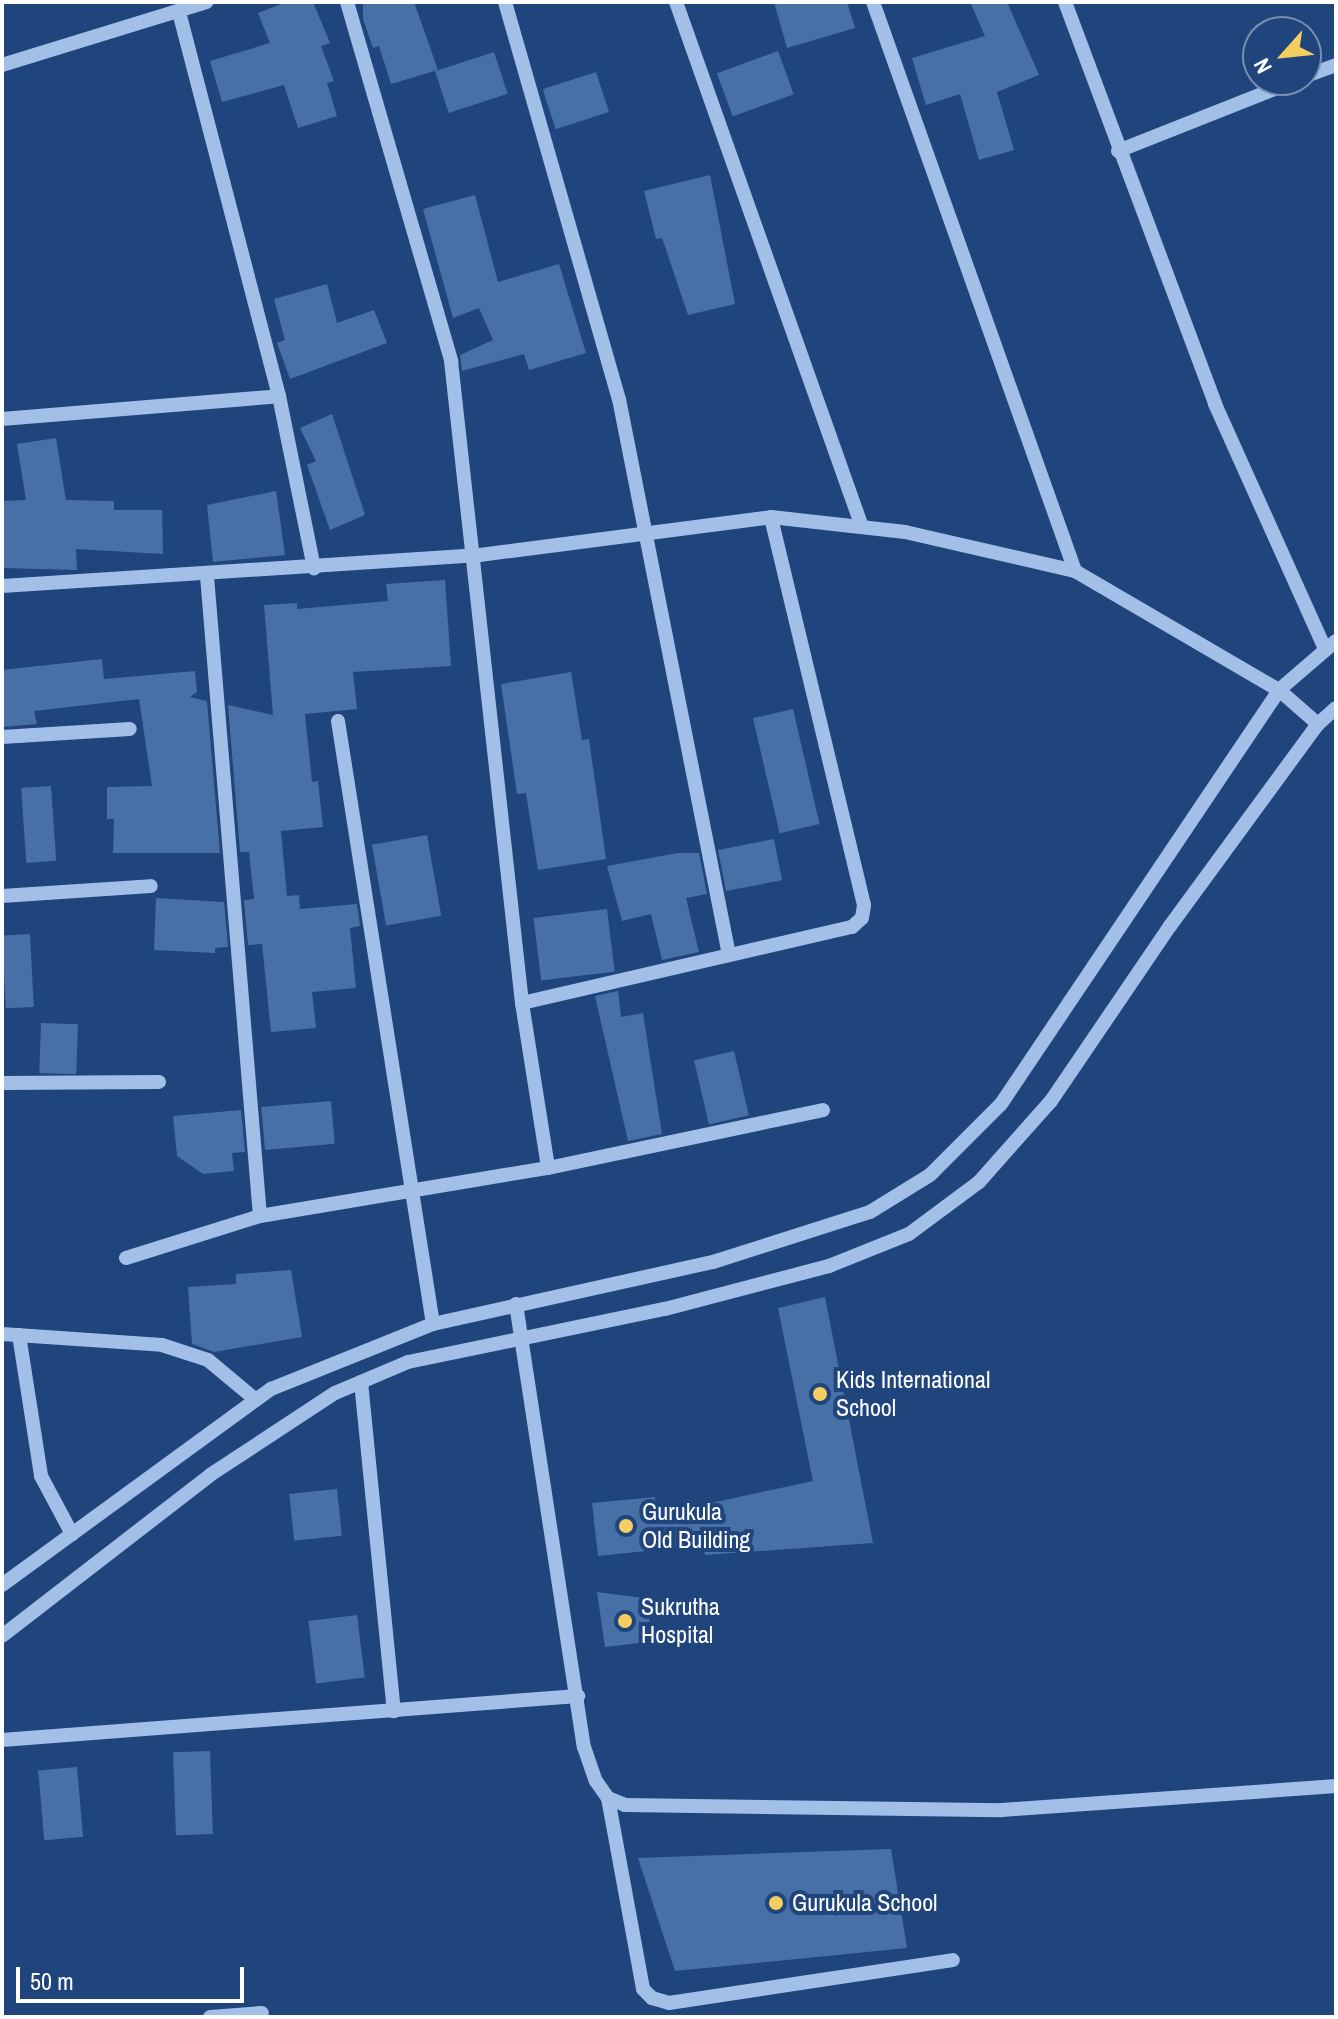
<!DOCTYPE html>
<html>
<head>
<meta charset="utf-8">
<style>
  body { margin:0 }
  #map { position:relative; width:1338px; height:2019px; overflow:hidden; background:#1f457c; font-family:"Archivo Narrow",sans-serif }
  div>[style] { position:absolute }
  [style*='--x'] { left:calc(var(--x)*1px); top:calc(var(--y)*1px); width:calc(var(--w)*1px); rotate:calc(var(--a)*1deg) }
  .building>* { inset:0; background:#4770a6; transform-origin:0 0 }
  .minor>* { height:14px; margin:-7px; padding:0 7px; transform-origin:7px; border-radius:7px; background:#a1bfe7 }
  .dots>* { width:22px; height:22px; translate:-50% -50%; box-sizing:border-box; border:4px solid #1f457c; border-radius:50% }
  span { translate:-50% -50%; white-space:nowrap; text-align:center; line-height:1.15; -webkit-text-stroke:8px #1f457c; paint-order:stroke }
  .poi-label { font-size:24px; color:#fff }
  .left { translate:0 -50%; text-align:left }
  .frame { position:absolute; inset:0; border:4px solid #fff; pointer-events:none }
  .north { position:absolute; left:1242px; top:16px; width:80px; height:80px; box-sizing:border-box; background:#1f457c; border:2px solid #798fb0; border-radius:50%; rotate:243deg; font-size:22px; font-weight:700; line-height:32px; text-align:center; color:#fff }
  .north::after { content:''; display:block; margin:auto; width:28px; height:36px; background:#f5ce61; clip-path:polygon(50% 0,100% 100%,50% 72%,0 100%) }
  .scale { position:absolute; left:16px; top:1967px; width:228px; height:36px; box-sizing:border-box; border:4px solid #fff; border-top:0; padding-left:10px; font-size:24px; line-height:28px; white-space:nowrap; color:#fff; -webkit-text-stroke:6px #1f457c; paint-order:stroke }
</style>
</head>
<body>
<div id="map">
  <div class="building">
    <div style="clip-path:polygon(286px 2px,313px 2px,330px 43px,321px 46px,334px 81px,327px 83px,337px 116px,298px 128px,284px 85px,222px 102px,210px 61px,270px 43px,258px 13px)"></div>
    <div style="clip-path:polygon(363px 2px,414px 2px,438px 70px,391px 84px,379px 46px,373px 48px,363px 19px)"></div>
    <div style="clip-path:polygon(774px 2px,847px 2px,855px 28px,787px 48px)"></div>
    <div style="clip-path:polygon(970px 2px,1007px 2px,1039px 75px,997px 92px,1014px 150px,979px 160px,960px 94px,926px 105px,912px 58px,985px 36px)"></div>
    <div style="left:778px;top:51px;width:46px;height:65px;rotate:70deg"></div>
    <div style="left:494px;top:52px;width:44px;height:62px;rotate:72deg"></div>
    <div style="left:596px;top:72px;width:42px;height:56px;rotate:72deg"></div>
    <div style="clip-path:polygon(710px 175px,735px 304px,688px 315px,662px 238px,656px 239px,644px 191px)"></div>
    <div style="clip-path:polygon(475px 195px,498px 282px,559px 264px,586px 353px,529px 370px,524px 354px,462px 371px,460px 355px,493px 340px,479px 308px,453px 318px,423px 209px)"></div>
    <div style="clip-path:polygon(327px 284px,337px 323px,374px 310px,387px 343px,290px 379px,277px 343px,285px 340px,274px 299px)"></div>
    <div style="clip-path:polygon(332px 414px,365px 515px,330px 530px,307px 465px,316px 461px,300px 428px)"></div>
    <div style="clip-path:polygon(56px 438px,66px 500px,114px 501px,114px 510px,162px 510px,163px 554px,76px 549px,77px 570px,2px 568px,2px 501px,26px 500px,17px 444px)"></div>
    <div style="clip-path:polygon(276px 491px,285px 555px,213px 562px,207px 505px)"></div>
    <div style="clip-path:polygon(445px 580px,451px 666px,353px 672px,357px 709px,305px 714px,312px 782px,318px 781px,323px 827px,281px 831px,287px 896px,299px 895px,300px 909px,357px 904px,360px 926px,350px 928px,356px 988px,312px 992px,316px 1028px,271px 1032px,262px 944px,248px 945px,244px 900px,254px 899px,249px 852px,240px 852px,228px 705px,273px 715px,264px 605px,297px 603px,297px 609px,388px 601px,386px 584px)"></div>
    <div style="clip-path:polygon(102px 659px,104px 679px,195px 671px,197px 692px,190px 697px,207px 701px,220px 853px,113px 853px,114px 819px,107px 819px,107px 787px,152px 786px,139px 699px,34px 711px,37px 724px,2px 727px,2px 670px)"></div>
    <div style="clip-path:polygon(571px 672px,582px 740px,589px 739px,606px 859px,538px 870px,526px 793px,517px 794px,501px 684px)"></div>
    <div style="left:793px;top:709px;width:118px;height:41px;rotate:77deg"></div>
    <div style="left:51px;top:786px;width:75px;height:30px;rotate:86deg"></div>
    <div style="left:427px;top:835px;width:82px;height:56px;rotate:80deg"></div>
    <div style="left:774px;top:839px;width:42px;height:57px;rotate:79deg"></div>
    <div style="clip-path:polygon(678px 853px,699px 853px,707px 894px,686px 898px,699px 952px,662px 960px,651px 914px,622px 921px,607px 866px)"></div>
    <div style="clip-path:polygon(156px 898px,224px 902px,228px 947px,215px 948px,215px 953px,154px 950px)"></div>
    <div style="left:607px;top:909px;width:63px;height:74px;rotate:83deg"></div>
    <div style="left:30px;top:934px;width:73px;height:28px;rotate:87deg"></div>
    <div style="clip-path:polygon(618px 991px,621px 1017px,643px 1013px,662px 1134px,628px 1141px,595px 996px)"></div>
    <div style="left:41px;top:1023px;width:37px;height:50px;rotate:2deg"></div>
    <div style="left:734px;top:1051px;width:66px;height:41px;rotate:77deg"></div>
    <div style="left:331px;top:1101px;width:43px;height:70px;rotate:85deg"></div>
    <div style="clip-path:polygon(241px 1110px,245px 1152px,232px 1153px,234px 1171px,203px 1174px,177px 1156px,173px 1116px)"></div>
    <div style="clip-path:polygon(291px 1270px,302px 1337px,214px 1352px,192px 1344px,188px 1287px,236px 1284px,236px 1274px)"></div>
    <div style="clip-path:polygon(825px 1297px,873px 1543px,705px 1555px,703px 1545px,598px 1556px,592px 1503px,655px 1497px,656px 1515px,813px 1481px,778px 1308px)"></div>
    <div style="left:337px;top:1489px;width:47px;height:48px;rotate:84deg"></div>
    <div style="clip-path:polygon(597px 1592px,650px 1599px,649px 1642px,605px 1647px)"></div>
    <div style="left:357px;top:1615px;width:63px;height:49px;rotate:83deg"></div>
    <div style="left:210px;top:1751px;width:83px;height:37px;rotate:88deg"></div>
    <div style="left:77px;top:1767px;width:70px;height:39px;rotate:85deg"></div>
    <div style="clip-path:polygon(891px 1849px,907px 1948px,675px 1971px,638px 1858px)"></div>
  </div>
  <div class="minor">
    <div style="--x:347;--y:2;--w:374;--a:73.8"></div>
    <div style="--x:451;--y:361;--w:646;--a:83.69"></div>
    <div style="--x:522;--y:1003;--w:167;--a:81"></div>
    <div style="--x:505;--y:2;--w:413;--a:74"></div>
    <div style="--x:619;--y:399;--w:567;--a:78.81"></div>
    <div style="--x:676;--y:2;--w:557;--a:70.49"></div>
    <div style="--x:873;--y:2;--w:604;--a:70.45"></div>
    <div style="--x:1065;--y:2;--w:429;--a:69.5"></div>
    <div style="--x:1215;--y:404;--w:266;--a:65.8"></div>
    <div style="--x:179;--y:12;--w:397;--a:75.4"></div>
    <div style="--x:279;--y:396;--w:176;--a:78.5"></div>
    <div style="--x:2;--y:65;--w:214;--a:-17.1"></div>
    <div style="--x:1306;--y:76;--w:32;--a:-20"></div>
    <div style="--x:1118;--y:151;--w:193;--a:-21.6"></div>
    <div style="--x:2;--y:419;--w:278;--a:-4.7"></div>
    <div style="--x:207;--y:576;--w:642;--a:85.27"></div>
    <div style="--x:2;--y:586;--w:471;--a:-3.7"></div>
    <div style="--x:472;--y:556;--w:302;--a:-7.4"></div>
    <div style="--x:771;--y:517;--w:135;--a:6.4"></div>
    <div style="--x:905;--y:532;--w:174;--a:12.9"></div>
    <div style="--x:1075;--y:571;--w:236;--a:30.3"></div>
    <div style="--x:1279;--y:690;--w:52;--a:41.1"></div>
    <div style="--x:338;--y:721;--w:610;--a:81.05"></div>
    <div style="--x:2;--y:737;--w:128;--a:-3.6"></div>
    <div style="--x:2;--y:896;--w:149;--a:-3.8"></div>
    <div style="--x:522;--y:1003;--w:339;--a:-13"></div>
    <div style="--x:852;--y:927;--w:13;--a:-42"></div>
    <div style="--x:862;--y:918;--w:13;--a:-81"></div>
    <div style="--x:864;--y:905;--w:399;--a:-103.5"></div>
    <div style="--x:2;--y:1083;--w:157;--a:-0.4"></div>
    <div style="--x:126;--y:1258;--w:140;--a:-17.4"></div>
    <div style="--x:260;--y:1216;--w:292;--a:-9.5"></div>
    <div style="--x:548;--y:1168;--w:281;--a:-11.9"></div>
    <div style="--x:516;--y:1304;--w:448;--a:81.3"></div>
    <div style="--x:584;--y:1747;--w:36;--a:71"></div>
    <div style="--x:596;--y:1781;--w:21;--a:55"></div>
    <div style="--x:608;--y:1798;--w:18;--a:22"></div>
    <div style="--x:625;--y:1805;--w:377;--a:0.8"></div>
    <div style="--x:1002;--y:1810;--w:335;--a:-4.1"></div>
    <div style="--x:2;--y:1334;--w:160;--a:3.9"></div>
    <div style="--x:162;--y:1345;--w:48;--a:18.1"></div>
    <div style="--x:208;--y:1360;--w:62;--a:39.8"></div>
    <div style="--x:19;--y:1335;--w:143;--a:81.1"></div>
    <div style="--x:41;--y:1476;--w:66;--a:61.9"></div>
    <div style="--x:361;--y:1382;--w:331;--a:84.3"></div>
    <div style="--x:2;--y:1585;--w:333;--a:-36.1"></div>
    <div style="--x:271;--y:1389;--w:175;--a:-21.9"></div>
    <div style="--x:433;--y:1324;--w:287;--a:-12.5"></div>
    <div style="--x:713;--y:1262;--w:165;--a:-17.7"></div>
    <div style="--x:870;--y:1212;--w:70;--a:-31.7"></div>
    <div style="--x:930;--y:1175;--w:100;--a:-45"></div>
    <div style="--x:1001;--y:1104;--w:499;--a:-56.1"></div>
    <div style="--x:1279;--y:690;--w:75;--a:-40.7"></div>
    <div style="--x:2;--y:1636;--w:263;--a:-37.7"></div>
    <div style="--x:210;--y:1475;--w:149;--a:-33.3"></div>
    <div style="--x:335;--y:1393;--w:79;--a:-23"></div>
    <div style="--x:408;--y:1362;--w:262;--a:-11.7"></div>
    <div style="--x:665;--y:1309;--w:170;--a:-14.7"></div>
    <div style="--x:829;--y:1266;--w:86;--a:-21.8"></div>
    <div style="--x:909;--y:1234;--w:87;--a:-36.6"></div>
    <div style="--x:979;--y:1182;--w:108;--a:-48.4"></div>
    <div style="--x:1051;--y:1101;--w:212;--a:-55.8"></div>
    <div style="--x:1170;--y:926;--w:250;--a:-53.8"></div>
    <div style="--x:1318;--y:724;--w:24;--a:-42"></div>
    <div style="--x:2;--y:1740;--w:578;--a:-4.37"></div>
    <div style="--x:608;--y:1798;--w:194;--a:79.6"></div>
    <div style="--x:643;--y:1989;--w:13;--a:45"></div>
    <div style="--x:652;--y:1998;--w:18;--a:16"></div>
    <div style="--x:669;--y:2003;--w:287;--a:-8.6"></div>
    <div style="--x:210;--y:2017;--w:52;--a:-4.4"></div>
  </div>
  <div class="dots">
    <div style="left:820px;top:1394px;background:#f5ce61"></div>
    <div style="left:626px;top:1526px;background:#f5ce61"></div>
    <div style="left:625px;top:1621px;background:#f5ce61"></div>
    <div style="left:776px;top:1903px;background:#f5ce61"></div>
  </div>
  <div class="poi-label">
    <span class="left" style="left:836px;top:1394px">Kids International<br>School</span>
    <span class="left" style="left:642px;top:1526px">Gurukula<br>Old Building</span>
    <span class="left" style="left:641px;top:1621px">Sukrutha<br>Hospital</span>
    <span class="left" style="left:792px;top:1903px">Gurukula School</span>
  </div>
  <div class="frame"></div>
  <div class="north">N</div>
  <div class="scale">50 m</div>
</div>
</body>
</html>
